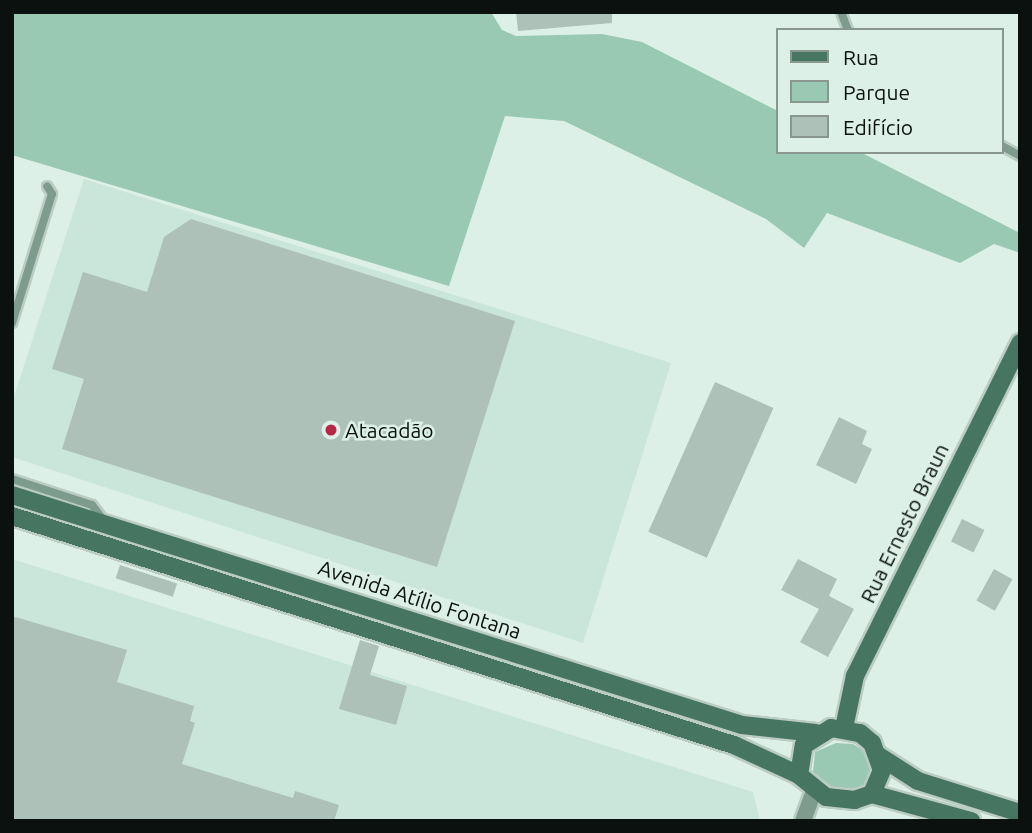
<!DOCTYPE html>
<html>
<head>
<meta charset="utf-8">
<style>
  body { margin:0 }
  #map { position:relative; width:1032px; height:833px; overflow:hidden; background:#ddf0e7; font-family:Ubuntu,sans-serif }
  div>[style] { position:absolute }
  [style*='--x'] { left:calc(var(--x)*1px); top:calc(var(--y)*1px); width:calc(var(--w)*1px); rotate:calc(var(--a)*1deg) }
  .built>* { inset:0; background:#cae5d9 }
  .green>* { inset:0; background:#99c9b3 }
  .building>* { inset:0; background:#aec1b8; transform-origin:0 0 }
  .roads { filter:drop-shadow(2px 0 #bbccc4) drop-shadow(-2px 0 #bbccc4) drop-shadow(0 2px #bbccc4) drop-shadow(0 -2px #bbccc4) }
  .lane>* { height:8px; margin:-4px; padding:0 4px; transform-origin:4px; border-radius:4px; background:#7d9c8e }
  .street>* { height:16px; margin:-8px; padding:0 8px; transform-origin:8px; border-radius:8px; background:#7d9c8e }
  .secondary>* { height:18px; margin:-9px; padding:0 9px; transform-origin:9px; border-radius:9px; background:#467662 }
  .dots>* { width:19px; height:19px; translate:-50% -50%; box-sizing:border-box; border:4px solid #ddf0e7; border-radius:50% }
  span { translate:-50% -50%; white-space:nowrap; text-align:center; line-height:1.15; -webkit-text-stroke:5px #ddf0e7; paint-order:stroke }
  .poi-label { font-size:21px; color:#0a110e }
  .left { translate:0 -50%; text-align:left }
  .street-label { font-size:21px; color:#0a110e }
  .frame { position:absolute; inset:0; border:14px solid #0a110e; pointer-events:none }
  .legend { position:absolute; left:776px; top:28px; width:228px; height:126px; box-sizing:border-box; background:#ddf0e7; border:2px solid #899790; margin:0; padding:9px 12px; list-style:none; font-size:21px; color:#0a110e }
  .legend li { display:flex; align-items:center; gap:14px; height:35px }
  .legend b { width:35px; border:2px solid #899790 }
</style>
</head>
<body>
<div id="map">
  <div class="built">
    <div style="clip-path:polygon(84px 179px,671px 363px,583px 643px,12px 457px,12px 403px)"></div>
    <div style="clip-path:polygon(12px 559px,753px 792px,760px 821px,12px 821px)"></div>
  </div>
  <div class="green">
    <div style="clip-path:polygon(12px 12px,491px 12px,502px 30px,516px 36px,602px 34px,642px 42px,778px 111px,778px 152px,860px 152px,1020px 233px,1020px 253px,994px 244px,960px 263px,827px 213px,804px 248px,766px 219px,564px 121px,505px 116px,449px 286px,12px 155px)"></div>
    <div style="clip-path:polygon(836px 743px,853px 744px,865px 752px,873px 767px,866px 784px,853px 789px,832px 787px,813px 772px,815px 752px)"></div>
  </div>
  <div class="building">
    <div style="clip-path:polygon(516px 12px,612px 12px,612px 23px,518px 31px)"></div>
    <div style="clip-path:polygon(191px 219px,515px 321px,437px 567px,62px 449px,84px 379px,52px 369px,83px 272px,147px 292px,164px 237px)"></div>
    <div style="left:715px;top:382px;width:64px;height:164px;rotate:24deg"></div>
    <div style="clip-path:polygon(839px 417px,867px 431px,862px 444px,872px 449px,856px 484px,816px 465px)"></div>
    <div style="left:962px;top:519px;width:25px;height:25px;rotate:26deg"></div>
    <div style="clip-path:polygon(798px 559px,837px 579px,829px 596px,854px 609px,828px 657px,800px 642px,819px 609px,781px 590px)"></div>
    <div style="left:120px;top:565px;width:60px;height:14px;rotate:18deg"></div>
    <div style="left:994px;top:569px;width:21px;height:36px;rotate:29deg"></div>
    <div style="clip-path:polygon(12px 616px,127px 650px,117px 682px,194px 706px,190px 721px,195px 723px,182px 764px,293px 798px,295px 791px,339px 805px,334px 821px,12px 821px)"></div>
    <div style="clip-path:polygon(360px 640px,379px 646px,370px 675px,407px 686px,396px 725px,339px 709px)"></div>
  </div>
  <div class="roads">
    <div class="lane">
      <div style="--x:841;--y:12;--w:19;--a:69"></div>
      <div style="--x:1002;--y:146;--w:21;--a:29"></div>
      <div style="--x:12;--y:323;--w:135;--a:-72.8"></div>
      <div style="--x:52;--y:194;--w:9;--a:-122"></div>
      <div style="--x:12;--y:479;--w:84;--a:18"></div>
      <div style="--x:92;--y:505;--w:21;--a:53"></div>
    </div>
    <div class="street">
      <div style="--x:803;--y:821;--w:32;--a:-70"></div>
    </div>
    <div class="secondary">
      <div style="--x:12;--y:495;--w:765;--a:17.49"></div>
      <div style="--x:742;--y:725;--w:74;--a:6.2"></div>
      <div style="--x:12;--y:516;--w:757;--a:17.6"></div>
      <div style="--x:734;--y:745;--w:72;--a:24.8"></div>
      <div style="--x:831;--y:728;--w:29;--a:10"></div>
      <div style="--x:860;--y:733;--w:16;--a:40"></div>
      <div style="--x:872;--y:743;--w:29;--a:70"></div>
      <div style="--x:882;--y:770;--w:26;--a:113"></div>
      <div style="--x:872;--y:794;--w:18;--a:161"></div>
      <div style="--x:855;--y:800;--w:29;--a:-174"></div>
      <div style="--x:826;--y:797;--w:35;--a:-141"></div>
      <div style="--x:799;--y:775;--w:30;--a:-81"></div>
      <div style="--x:804;--y:745;--w:32;--a:-32"></div>
      <div style="--x:844;--y:728;--w:53;--a:-78.1"></div>
      <div style="--x:855;--y:676;--w:372;--a:-63.6"></div>
      <div style="--x:879;--y:756;--w:46;--a:32.7"></div>
      <div style="--x:918;--y:781;--w:107;--a:17.4"></div>
      <div style="--x:872;--y:794;--w:103;--a:15.3"></div>
    </div>
  </div>
  <div class="dots">
    <div style="left:331px;top:430px;background:#b82743"></div>
  </div>
  <div class="poi-label">
    <span class="left" style="left:345px;top:430px">Atacadão</span>
  </div>
  <div class="street-label">
    <span style="left:904px;top:523px;rotate:-64deg">Rua Ernesto Braun</span>
    <span style="left:420px;top:599px;rotate:18deg">Avenida Atílio Fontana</span>
  </div>
  <div class="frame"></div>
  <ul class="legend">
  <li><b style="height:9px;background:#467662"></b>Rua</li>
  <li><b style="height:19px;background:#99c9b3"></b>Parque</li>
  <li><b style="height:19px;background:#aec1b8"></b>Edifício</li>
  </ul>
</div>
</body>
</html>
